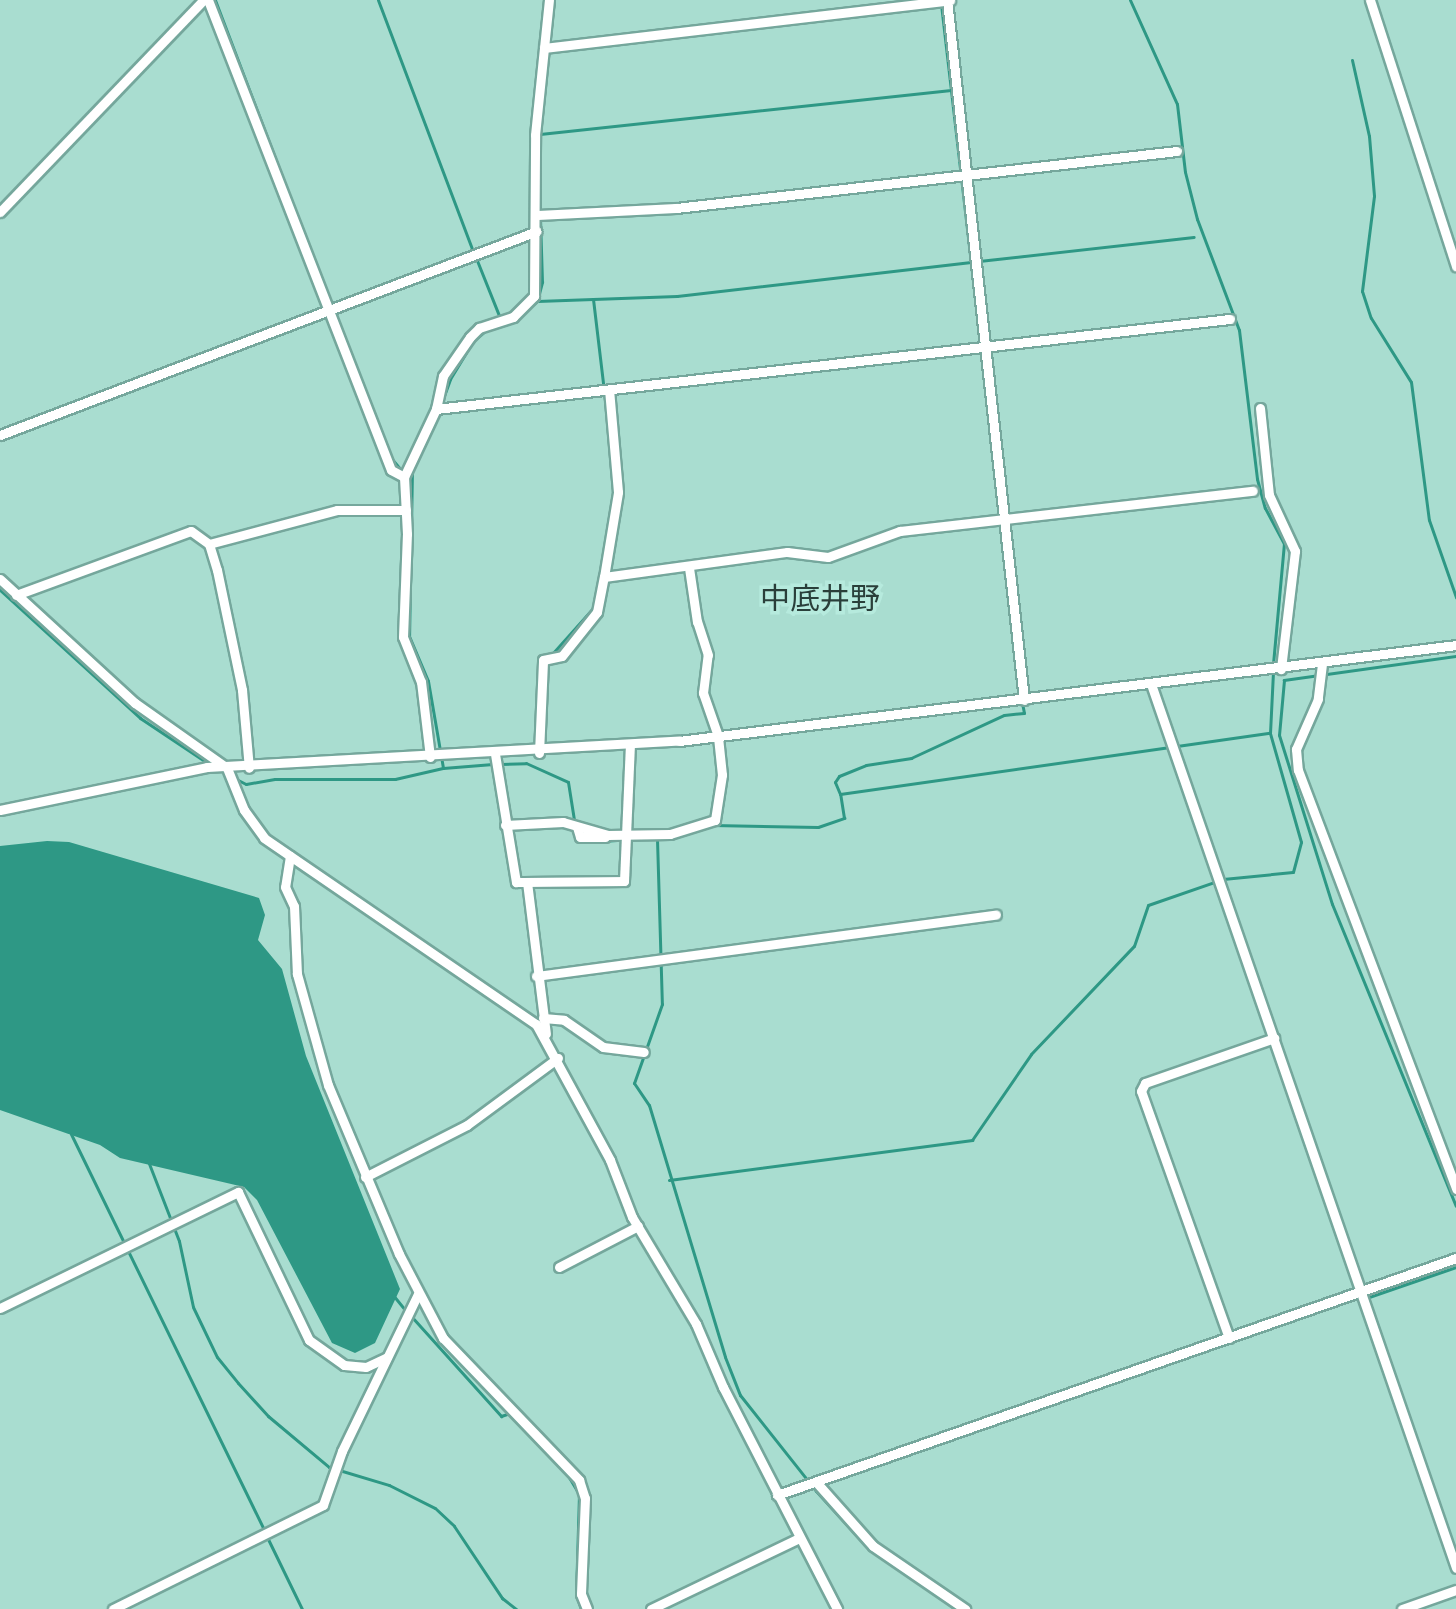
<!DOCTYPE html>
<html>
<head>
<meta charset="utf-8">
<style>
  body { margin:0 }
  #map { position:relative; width:1456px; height:1609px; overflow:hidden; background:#a9ddd0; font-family:Ubuntu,"Noto Sans JP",sans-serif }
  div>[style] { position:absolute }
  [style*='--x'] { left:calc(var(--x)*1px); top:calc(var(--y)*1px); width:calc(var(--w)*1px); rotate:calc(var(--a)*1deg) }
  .water>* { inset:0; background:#2e9885 }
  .stream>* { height:3px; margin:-1.5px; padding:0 1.5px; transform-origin:1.5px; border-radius:1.5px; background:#2e9885 }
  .roads { filter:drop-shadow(2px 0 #75a79c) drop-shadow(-2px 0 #75a79c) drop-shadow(0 2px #75a79c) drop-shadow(0 -2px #75a79c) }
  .minor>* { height:9px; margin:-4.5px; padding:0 4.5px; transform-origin:4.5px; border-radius:4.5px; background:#fff }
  span { translate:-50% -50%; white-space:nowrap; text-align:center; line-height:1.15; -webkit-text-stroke:7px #b6eadd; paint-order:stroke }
  .quarter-label { font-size:30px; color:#2a3f3a }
</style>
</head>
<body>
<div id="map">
  <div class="water">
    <div style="clip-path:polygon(47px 841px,69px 842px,259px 898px,265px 915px,258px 940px,282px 969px,306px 1056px,400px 1289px,375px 1343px,355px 1353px,332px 1343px,257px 1200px,244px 1187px,120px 1158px,100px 1145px,0 1110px,0 846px)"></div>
  </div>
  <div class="stream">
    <div style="--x:215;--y:0;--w:195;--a:69.2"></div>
    <div style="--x:378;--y:0;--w:268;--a:69.3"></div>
    <div style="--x:1130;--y:0;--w:114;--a:65.7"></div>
    <div style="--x:1177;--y:104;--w:68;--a:83.3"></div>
    <div style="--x:1185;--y:172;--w:49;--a:75.7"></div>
    <div style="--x:1197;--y:219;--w:119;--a:69.3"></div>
    <div style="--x:1239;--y:330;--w:150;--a:83.1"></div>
    <div style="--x:1257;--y:479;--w:30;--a:75"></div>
    <div style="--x:1265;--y:508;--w:40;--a:62"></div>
    <div style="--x:1284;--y:543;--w:121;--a:95.2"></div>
    <div style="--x:941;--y:4;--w:324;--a:83.4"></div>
    <div style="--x:549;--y:43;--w:43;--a:-83.4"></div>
    <div style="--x:1352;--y:60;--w:78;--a:77.4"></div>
    <div style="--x:1369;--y:136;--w:60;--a:85.2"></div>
    <div style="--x:1374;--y:196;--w:96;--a:97.2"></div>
    <div style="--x:1362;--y:291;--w:28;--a:72"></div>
    <div style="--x:1371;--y:318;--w:75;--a:58"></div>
    <div style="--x:1411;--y:382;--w:139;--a:82.6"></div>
    <div style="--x:1429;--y:520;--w:82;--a:70.7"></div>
    <div style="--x:540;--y:134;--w:77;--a:90"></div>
    <div style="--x:540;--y:134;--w:411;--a:-6.1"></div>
    <div style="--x:476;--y:258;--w:65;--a:68.2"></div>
    <div style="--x:979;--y:261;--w:216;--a:-6.4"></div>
    <div style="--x:593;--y:299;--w:119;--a:83.2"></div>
    <div style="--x:537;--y:301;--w:140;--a:-2"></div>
    <div style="--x:677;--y:296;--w:296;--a:-6.6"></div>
    <div style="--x:512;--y:322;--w:33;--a:-40"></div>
    <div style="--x:537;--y:301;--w:20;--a:-75"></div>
    <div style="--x:542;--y:282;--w:64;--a:-91.8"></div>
    <div style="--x:441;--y:404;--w:27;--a:-70"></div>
    <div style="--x:450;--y:379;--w:44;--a:-58.8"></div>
    <div style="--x:473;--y:341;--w:17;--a:-40"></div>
    <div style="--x:422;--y:448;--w:32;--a:-64"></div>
    <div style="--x:391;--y:458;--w:16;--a:50"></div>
    <div style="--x:412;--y:469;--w:167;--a:91"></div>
    <div style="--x:409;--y:636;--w:49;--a:67.1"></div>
    <div style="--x:428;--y:681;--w:88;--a:80.2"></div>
    <div style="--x:0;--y:590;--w:190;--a:42.4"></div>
    <div style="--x:140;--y:718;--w:83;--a:33.7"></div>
    <div style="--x:552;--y:654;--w:63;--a:-48.2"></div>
    <div style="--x:1456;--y:656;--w:174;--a:172.1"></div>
    <div style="--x:1284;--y:680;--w:55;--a:95.2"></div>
    <div style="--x:1279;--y:735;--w:177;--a:72.6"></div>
    <div style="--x:1332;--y:904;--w:326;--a:67.7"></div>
    <div style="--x:501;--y:764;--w:25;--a:-2"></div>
    <div style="--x:526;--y:763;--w:46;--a:24.3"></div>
    <div style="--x:568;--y:782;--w:39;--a:81"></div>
    <div style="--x:236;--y:779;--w:11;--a:27"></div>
    <div style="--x:246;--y:784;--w:29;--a:-10"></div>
    <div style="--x:275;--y:779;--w:120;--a:0"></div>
    <div style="--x:395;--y:779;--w:49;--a:-12.9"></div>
    <div style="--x:443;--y:768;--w:50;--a:-4.6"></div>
    <div style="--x:840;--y:794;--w:13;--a:-113"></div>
    <div style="--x:835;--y:782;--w:7;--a:-56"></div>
    <div style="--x:839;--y:776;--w:29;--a:-22"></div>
    <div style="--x:866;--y:765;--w:46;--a:-8.8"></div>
    <div style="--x:911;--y:758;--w:102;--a:-24.8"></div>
    <div style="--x:1004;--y:715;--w:20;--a:-6"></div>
    <div style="--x:1024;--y:713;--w:10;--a:-101"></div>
    <div style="--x:574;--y:832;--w:9;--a:72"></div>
    <div style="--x:577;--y:841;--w:9;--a:6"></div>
    <div style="--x:586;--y:842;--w:62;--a:-3.7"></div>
    <div style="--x:675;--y:836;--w:39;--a:-17"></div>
    <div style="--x:712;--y:825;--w:106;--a:1.1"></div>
    <div style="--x:818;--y:827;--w:28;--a:-19"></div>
    <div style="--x:844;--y:818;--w:24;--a:-99"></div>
    <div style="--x:840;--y:794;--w:434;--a:-8.1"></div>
    <div style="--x:657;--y:839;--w:165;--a:88.3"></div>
    <div style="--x:662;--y:1004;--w:84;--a:109.5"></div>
    <div style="--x:634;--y:1083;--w:27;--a:56"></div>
    <div style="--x:649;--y:1105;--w:263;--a:73.2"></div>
    <div style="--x:725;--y:1357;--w:41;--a:68.5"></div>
    <div style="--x:740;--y:1395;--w:122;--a:51.6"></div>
    <div style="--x:816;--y:1491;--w:76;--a:47.7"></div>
    <div style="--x:867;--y:1547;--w:48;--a:34"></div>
    <div style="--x:71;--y:1134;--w:441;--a:64"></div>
    <div style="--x:148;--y:1161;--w:86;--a:68.8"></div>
    <div style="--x:179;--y:1241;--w:67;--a:78"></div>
    <div style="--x:193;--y:1307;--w:55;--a:64.4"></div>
    <div style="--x:217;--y:1357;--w:33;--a:51"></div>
    <div style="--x:238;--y:1383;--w:45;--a:47.7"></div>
    <div style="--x:268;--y:1416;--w:80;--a:39.9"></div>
    <div style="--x:329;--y:1467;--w:63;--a:16.7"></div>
    <div style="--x:389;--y:1485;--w:51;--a:26.6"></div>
    <div style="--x:435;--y:1508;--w:26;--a:43"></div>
    <div style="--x:454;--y:1526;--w:87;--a:56.3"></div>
    <div style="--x:502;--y:1598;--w:18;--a:38"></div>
    <div style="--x:669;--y:1180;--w:306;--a:-7.5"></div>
    <div style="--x:972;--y:1140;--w:104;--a:-55.5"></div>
    <div style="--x:1031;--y:1054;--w:149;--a:-46.4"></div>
    <div style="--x:1134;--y:946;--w:43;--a:-71.1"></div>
    <div style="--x:1148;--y:905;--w:79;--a:-19.1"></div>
    <div style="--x:1223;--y:879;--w:70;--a:-5.7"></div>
    <div style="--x:1293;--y:872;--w:31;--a:-75"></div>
    <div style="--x:1301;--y:842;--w:113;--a:-105.9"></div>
    <div style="--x:1270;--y:733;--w:62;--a:-87.2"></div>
    <div style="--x:393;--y:1295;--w:21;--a:51"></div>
    <div style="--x:1366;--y:1298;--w:95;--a:-19"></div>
    <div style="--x:411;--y:1316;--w:135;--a:48"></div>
    <div style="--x:501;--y:1416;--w:9;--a:-18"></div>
    <div style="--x:567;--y:1474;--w:23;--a:59"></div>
    <div style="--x:579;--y:1494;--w:101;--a:91.7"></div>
    <div style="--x:576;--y:1595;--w:15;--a:70"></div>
    <div style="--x:267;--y:1537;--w:80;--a:64.1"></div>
    <div style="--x:936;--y:1594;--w:24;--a:38"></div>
  </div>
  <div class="roads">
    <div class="minor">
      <div style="--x:208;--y:0;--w:504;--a:68.73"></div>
      <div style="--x:391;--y:470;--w:15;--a:28"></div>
      <div style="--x:947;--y:0;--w:704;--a:83.72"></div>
      <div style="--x:1370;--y:0;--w:280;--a:72.1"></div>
      <div style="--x:544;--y:48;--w:409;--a:-6.7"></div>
      <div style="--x:0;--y:212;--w:294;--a:-46.2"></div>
      <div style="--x:537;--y:215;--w:139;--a:-2.9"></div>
      <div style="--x:676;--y:208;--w:504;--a:-6.49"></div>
      <div style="--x:1260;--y:408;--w:87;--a:84.1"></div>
      <div style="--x:1269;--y:495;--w:62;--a:65.1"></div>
      <div style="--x:1295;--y:551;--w:119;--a:96.8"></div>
      <div style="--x:436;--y:409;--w:799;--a:-6.47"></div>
      <div style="--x:0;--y:435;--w:574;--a:-20.8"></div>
      <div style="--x:209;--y:544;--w:132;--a:-14.9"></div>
      <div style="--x:337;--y:510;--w:69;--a:0"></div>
      <div style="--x:604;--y:577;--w:185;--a:-7.8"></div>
      <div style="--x:787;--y:552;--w:41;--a:7"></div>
      <div style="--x:828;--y:557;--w:77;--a:-19.9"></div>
      <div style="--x:900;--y:531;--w:355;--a:-6.5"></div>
      <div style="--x:0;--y:579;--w:183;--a:42.6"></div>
      <div style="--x:135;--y:703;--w:113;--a:35.2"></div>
      <div style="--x:227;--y:768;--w:45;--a:68"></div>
      <div style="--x:244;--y:810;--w:34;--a:54"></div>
      <div style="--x:264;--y:838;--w:330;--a:34.4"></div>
      <div style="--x:536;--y:1024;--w:155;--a:61.4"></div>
      <div style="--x:610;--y:1160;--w:61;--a:68.9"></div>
      <div style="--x:632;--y:1217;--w:125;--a:59.1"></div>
      <div style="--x:696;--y:1324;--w:69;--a:66.8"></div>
      <div style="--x:723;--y:1387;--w:250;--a:62.8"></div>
      <div style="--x:16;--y:595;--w:186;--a:-20.1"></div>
      <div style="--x:191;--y:531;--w:22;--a:36"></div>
      <div style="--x:209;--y:544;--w:27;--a:73"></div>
      <div style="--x:217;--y:570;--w:123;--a:78.2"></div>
      <div style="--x:242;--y:690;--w:78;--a:84.9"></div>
      <div style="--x:1322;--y:664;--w:35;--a:97"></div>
      <div style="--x:1318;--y:699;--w:55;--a:113.7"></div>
      <div style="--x:1296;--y:749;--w:21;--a:85"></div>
      <div style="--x:1298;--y:770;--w:448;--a:69.3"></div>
      <div style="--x:1151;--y:684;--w:935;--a:70.96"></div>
      <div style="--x:539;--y:753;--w:93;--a:-87.5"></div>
      <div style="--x:543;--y:660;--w:19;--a:-12"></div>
      <div style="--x:562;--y:656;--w:56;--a:-51.5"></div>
      <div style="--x:597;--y:612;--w:36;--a:-79"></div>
      <div style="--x:604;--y:577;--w:86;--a:-80.6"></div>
      <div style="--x:618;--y:492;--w:102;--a:-95"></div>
      <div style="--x:495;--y:754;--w:130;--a:80.7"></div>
      <div style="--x:516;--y:882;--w:11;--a:0"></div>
      <div style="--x:527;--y:882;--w:153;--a:82.9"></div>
      <div style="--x:430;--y:757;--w:76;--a:-96.8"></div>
      <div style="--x:421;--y:682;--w:48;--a:-111.8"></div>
      <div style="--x:403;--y:637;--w:103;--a:-87.8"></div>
      <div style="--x:407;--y:534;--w:57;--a:-93"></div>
      <div style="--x:404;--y:477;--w:75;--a:-64.8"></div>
      <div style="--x:436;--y:409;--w:34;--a:-78"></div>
      <div style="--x:443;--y:376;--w:47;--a:-55.3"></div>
      <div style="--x:470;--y:337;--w:13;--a:-45"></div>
      <div style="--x:479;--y:328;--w:36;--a:-18"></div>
      <div style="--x:513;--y:317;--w:30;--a:-45"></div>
      <div style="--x:534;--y:296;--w:161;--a:-89.6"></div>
      <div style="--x:535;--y:135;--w:136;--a:-84.1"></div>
      <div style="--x:0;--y:810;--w:211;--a:-11.7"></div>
      <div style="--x:207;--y:767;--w:473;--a:-3.2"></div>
      <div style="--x:679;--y:741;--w:783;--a:-7.04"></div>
      <div style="--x:505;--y:825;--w:58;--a:-3"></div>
      <div style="--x:563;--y:822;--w:47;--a:16.1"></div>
      <div style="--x:608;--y:835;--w:62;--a:-0.9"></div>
      <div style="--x:670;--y:834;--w:47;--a:-17.3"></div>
      <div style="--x:715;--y:820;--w:46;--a:-81.2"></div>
      <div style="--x:722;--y:775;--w:39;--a:-96"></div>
      <div style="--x:718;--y:736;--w:46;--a:-109.2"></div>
      <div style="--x:703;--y:693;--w:38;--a:-83"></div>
      <div style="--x:708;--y:655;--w:35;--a:-108"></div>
      <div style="--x:697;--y:622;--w:55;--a:-98.4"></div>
      <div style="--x:577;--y:827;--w:10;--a:73"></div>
      <div style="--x:580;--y:837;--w:25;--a:0"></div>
      <div style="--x:290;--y:856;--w:31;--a:99"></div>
      <div style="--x:285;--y:887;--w:21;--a:65"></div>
      <div style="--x:294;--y:906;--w:68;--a:87.5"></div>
      <div style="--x:297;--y:974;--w:115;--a:74.4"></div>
      <div style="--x:328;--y:1085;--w:183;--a:67.2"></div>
      <div style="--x:399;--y:1254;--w:95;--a:62.4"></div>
      <div style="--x:443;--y:1338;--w:197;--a:46.2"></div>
      <div style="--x:579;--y:1480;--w:19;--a:72"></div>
      <div style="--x:585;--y:1498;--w:96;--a:92.4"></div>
      <div style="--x:581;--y:1594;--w:16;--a:68"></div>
      <div style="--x:527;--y:882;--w:97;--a:-0.6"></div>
      <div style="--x:624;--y:881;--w:136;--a:-87.5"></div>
      <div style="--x:536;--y:976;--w:464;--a:-7.6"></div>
      <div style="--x:543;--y:1018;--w:21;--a:5"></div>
      <div style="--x:564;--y:1020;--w:47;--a:34.7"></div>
      <div style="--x:603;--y:1047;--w:41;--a:7"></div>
      <div style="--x:365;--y:1177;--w:114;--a:-27"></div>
      <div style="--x:467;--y:1125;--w:113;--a:-36.4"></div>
      <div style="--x:559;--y:1267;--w:89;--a:-27.4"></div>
      <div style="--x:0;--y:1308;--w:265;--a:-26"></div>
      <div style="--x:238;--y:1192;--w:164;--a:64.4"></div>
      <div style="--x:309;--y:1340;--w:43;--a:35.5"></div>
      <div style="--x:344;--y:1365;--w:22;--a:5"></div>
      <div style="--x:366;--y:1367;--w:23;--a:-25"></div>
      <div style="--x:1229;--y:1338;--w:262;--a:-109.6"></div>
      <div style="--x:1141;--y:1091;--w:9;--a:-63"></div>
      <div style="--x:1145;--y:1083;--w:137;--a:-19.2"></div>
      <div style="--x:817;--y:1483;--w:84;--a:48.4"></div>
      <div style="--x:873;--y:1546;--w:112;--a:34.4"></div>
      <div style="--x:777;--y:1495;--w:719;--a:-19.24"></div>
      <div style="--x:113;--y:1609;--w:234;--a:-26.3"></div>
      <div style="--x:323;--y:1505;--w:57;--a:-70.6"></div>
      <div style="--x:342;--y:1451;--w:174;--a:-64.2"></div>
      <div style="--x:651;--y:1609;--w:164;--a:-25.6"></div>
      <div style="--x:1402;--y:1609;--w:57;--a:-19.4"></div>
    </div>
  </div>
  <div class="quarter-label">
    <span style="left:820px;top:598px">中底井野</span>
  </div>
</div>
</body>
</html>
